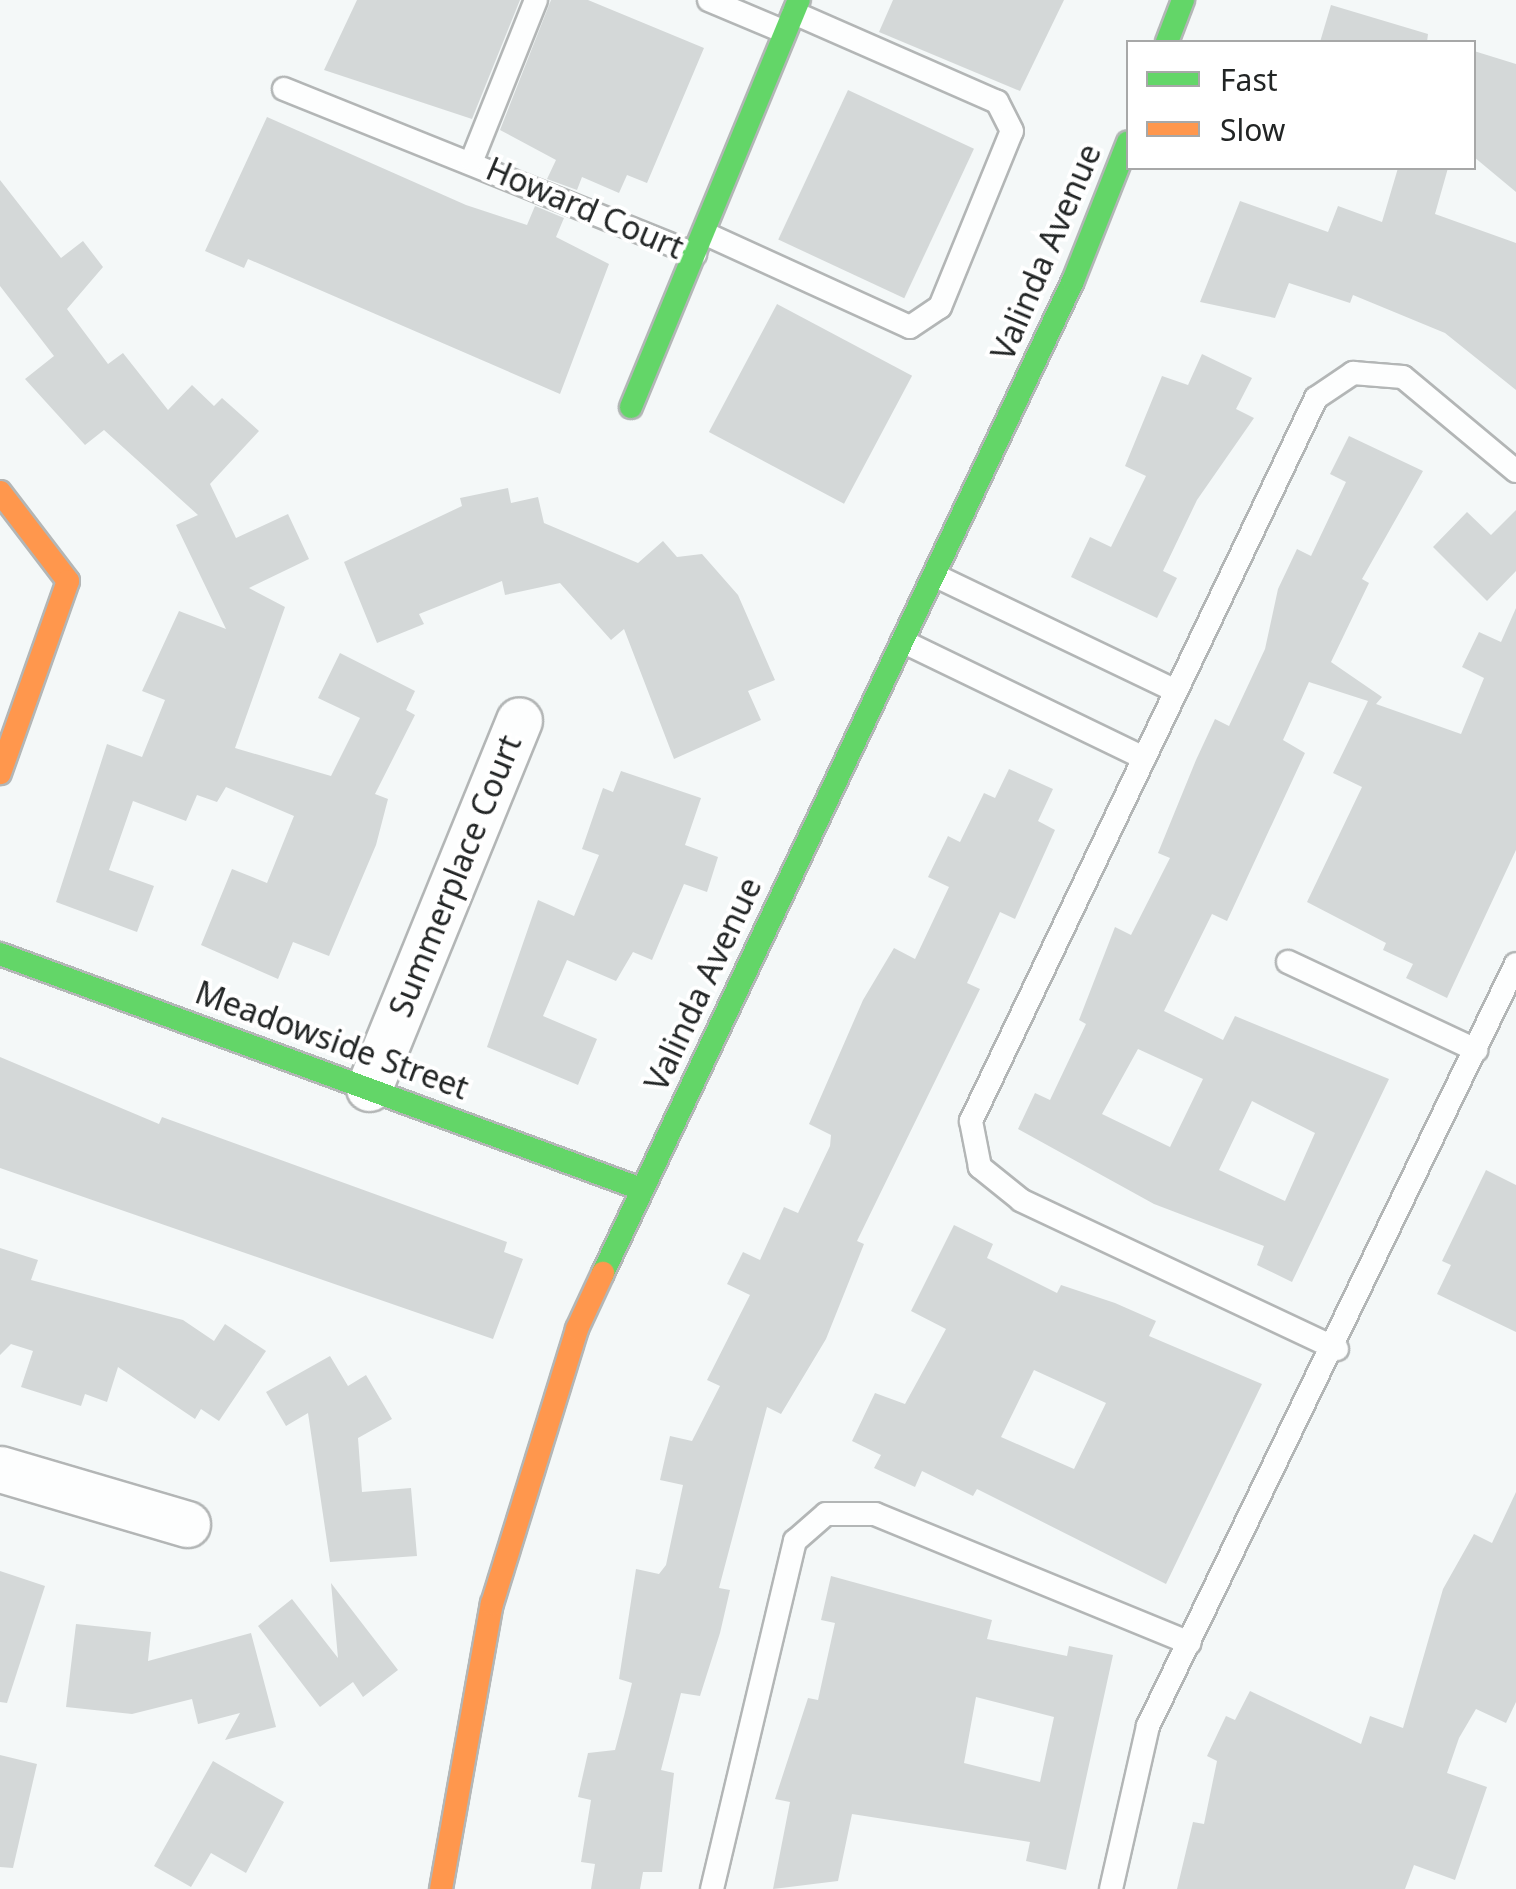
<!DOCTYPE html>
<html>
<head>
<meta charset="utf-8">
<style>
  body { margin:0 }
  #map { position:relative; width:1516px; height:1889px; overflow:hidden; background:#f4f8f8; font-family:"Noto Sans",sans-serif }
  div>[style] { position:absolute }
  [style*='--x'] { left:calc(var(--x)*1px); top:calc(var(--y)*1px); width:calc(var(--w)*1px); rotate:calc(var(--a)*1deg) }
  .building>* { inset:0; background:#d4d8d8; transform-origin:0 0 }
  .roads { filter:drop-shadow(2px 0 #b3b6b6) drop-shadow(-2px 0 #b3b6b6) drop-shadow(0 2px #b3b6b6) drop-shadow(0 -2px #b3b6b6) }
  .lane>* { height:22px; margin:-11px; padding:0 11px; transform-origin:11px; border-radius:11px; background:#fdfefe }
  .street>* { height:45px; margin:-22.5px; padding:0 22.5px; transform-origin:22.5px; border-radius:22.5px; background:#fdfefe }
  .fast>* { height:22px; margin:-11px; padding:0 11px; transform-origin:11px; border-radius:11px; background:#63d668 }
  .slow>* { height:22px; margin:-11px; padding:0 11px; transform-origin:11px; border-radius:11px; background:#ff974d }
  span { translate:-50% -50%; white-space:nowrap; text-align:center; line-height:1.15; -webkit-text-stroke:8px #fff; paint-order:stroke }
  .street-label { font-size:32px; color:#222525 }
  .legend { position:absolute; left:1126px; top:40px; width:350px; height:130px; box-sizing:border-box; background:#fff; border:2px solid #a7a8a8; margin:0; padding:12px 18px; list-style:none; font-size:30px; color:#222525 }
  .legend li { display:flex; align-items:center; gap:20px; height:50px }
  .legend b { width:50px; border:2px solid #a7a8a8 }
</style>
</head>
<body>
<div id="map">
  <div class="building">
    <div style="clip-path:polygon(357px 0,520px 0,472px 119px,324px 70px)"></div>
    <div style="clip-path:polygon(551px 0,588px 0,704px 48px,647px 183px,627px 175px,619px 193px,582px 177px,577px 190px,547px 179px,556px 160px,500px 130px)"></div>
    <div style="clip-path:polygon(893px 0,1064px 0,1020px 91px,879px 32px)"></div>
    <div style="clip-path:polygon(1331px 5px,1428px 34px,1427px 42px,1320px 42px)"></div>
    <div style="clip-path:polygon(1474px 51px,1516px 64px,1516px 192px,1474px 157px)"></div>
    <div style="left:848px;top:90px;width:139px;height:165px;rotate:25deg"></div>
    <div style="clip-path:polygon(267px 117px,466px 205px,527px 225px,535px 206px,564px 218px,556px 237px,609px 264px,560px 394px,248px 259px,244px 268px,205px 251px)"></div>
    <div style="clip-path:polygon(1398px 168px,1448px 168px,1435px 214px,1516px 243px,1516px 390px,1445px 333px,1353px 295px,1350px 303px,1289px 283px,1275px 318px,1200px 302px,1240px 201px,1328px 232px,1338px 206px,1382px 222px)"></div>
    <div style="clip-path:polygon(0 180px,61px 258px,83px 241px,103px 267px,67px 309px,108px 364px,123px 353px,168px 410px,192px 385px,214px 406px,222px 398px,259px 431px,210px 484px,236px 538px,288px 514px,309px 559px,249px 588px,285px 607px,235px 748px,331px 776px,360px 718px,318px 698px,340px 653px,415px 691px,406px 710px,415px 715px,375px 794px,388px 799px,376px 845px,329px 956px,293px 942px,278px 979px,201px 945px,232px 869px,267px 883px,294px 816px,226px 787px,217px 802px,197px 795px,186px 821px,133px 801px,109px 870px,154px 886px,137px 932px,56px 902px,107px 744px,142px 757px,165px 700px,142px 691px,179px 611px,226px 629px,176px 525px,198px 515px,104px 430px,85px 445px,25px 379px,54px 356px,0 286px)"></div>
    <div style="left:777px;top:304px;width:153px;height:145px;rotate:28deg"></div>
    <div style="clip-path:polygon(1202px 354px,1252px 378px,1236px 409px,1254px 418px,1197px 500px,1163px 571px,1177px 578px,1157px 618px,1071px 577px,1090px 537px,1111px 547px,1146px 476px,1125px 466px,1162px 376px,1188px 385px)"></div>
    <div style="clip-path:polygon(evenodd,1349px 436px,1423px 471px,1362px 579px,1369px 583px,1331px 662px,1382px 697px,1376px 704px,1461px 734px,1484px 678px,1462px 667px,1479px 632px,1501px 642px,1516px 608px,1516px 850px,1447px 998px,1406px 978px,1413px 964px,1383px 950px,1386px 943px,1307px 902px,1362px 787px,1333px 773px,1368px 701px,1309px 682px,1283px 740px,1305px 753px,1227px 921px,1212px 914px,1164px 1011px,1223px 1040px,1235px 1016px,1389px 1079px,1292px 1282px,1257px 1265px,1264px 1246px,1154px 1204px,1018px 1129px,1035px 1093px,1050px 1100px,1086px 1024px,1079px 1020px,1115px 927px,1131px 935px,1170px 858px,1158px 853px,1196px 760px,1215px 719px,1229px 726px,1265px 649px,1278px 589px,1297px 549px,1311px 556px,1346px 482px,1330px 474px,1349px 436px,1138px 1049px,1203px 1079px,1170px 1147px,1102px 1114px,1138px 1049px,1349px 436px,1252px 1101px,1315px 1133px,1285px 1201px,1219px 1170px,1252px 1101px)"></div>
    <div style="clip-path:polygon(508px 488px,511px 503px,538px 497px,544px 523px,638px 563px,663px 541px,677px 557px,702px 554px,738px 595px,775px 680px,748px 691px,761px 720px,674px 759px,624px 629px,611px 640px,560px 583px,505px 595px,502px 581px,419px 614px,424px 624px,377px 643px,344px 562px,462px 506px,460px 498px)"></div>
    <div style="clip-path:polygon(1516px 510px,1516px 571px,1487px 601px,1433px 547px,1467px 512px,1491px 535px)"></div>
    <div style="clip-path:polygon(1009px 769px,1053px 789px,1038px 821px,1055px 830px,1015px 919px,1000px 912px,967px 983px,980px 989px,857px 1241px,864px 1244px,826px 1339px,781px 1414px,767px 1407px,719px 1588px,730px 1590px,720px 1633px,700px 1696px,681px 1693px,661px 1770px,674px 1773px,662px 1872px,643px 1872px,640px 1889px,591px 1889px,595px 1864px,581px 1862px,591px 1800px,578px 1797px,588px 1753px,615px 1750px,624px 1716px,632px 1683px,619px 1679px,636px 1569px,659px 1574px,666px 1565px,683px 1485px,660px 1480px,670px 1436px,692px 1441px,720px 1386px,707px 1380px,750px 1295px,727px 1284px,743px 1252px,760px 1260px,784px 1207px,798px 1213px,830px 1146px,831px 1135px,809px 1124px,863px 1000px,894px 948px,915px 959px,949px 887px,928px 877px,948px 836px,960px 842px,984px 793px,995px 798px)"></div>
    <div style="clip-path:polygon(621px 771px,701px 798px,685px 845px,718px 857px,707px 892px,684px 884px,652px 960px,633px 952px,616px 981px,567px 960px,543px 1016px,597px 1039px,578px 1085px,487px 1047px,538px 900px,574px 916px,599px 855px,582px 849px,603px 788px,613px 792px)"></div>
    <div style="clip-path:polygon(0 1057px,159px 1124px,162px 1117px,507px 1242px,504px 1252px,523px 1259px,493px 1339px,0 1168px)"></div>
    <div style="clip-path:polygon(1486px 1170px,1516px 1185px,1516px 1332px,1437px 1294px,1451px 1265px,1442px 1261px)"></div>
    <div style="clip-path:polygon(evenodd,954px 1225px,993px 1244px,987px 1258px,1057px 1293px,1061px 1285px,1115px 1303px,1156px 1321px,1149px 1336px,1262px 1384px,1166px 1584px,977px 1489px,973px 1496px,922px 1471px,915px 1487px,874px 1468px,881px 1455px,852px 1441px,875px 1393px,905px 1404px,946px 1329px,911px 1311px,954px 1225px,1034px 1370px,1106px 1403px,1074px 1469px,1001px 1437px,1034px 1370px)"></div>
    <div style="clip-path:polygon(0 1248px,38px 1260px,31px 1280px,183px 1320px,214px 1341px,225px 1324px,266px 1351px,219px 1421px,201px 1409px,195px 1419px,118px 1367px,107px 1402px,85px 1394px,81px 1406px,21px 1387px,33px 1351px,11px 1344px,0 1355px)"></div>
    <div style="clip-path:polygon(330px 1356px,348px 1386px,366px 1375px,392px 1419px,358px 1438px,362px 1492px,411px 1488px,417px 1556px,330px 1562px,308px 1413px,286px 1426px,266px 1392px)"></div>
    <div style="clip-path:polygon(1516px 1492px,1516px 1702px,1506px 1723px,1476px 1709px,1459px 1738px,1447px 1773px,1487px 1787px,1455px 1880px,1414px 1865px,1405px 1889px,1177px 1889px,1193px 1822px,1204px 1824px,1217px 1761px,1207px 1756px,1226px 1716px,1235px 1720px,1250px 1691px,1361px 1744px,1370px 1716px,1403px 1728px,1443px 1589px,1474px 1534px,1492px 1543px)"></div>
    <div style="clip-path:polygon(0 1571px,45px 1586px,7px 1703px,0 1702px)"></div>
    <div style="clip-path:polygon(evenodd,831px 1576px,992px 1620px,987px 1639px,1067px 1656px,1069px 1646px,1113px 1655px,1066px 1870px,1026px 1861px,1030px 1842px,852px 1814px,838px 1881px,773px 1889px,790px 1802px,775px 1799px,808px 1698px,818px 1700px,835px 1623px,821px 1620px,831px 1576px,976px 1697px,1054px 1717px,1040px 1782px,964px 1763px,976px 1697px)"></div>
    <div style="clip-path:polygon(331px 1583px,398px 1670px,363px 1697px,353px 1682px,320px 1707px,258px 1626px,292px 1599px,338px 1658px)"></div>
    <div style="clip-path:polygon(76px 1624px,151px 1632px,148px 1661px,251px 1633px,276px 1727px,225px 1740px,240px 1713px,198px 1724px,192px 1699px,132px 1714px,66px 1707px)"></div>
    <div style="clip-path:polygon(0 1755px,37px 1764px,13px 1868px,0 1867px)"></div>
    <div style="clip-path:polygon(213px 1761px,284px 1802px,246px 1873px,211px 1853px,191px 1887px,154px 1866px)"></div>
  </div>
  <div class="roads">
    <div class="lane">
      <div style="--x:709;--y:0;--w:82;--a:22.8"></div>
      <div style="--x:284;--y:89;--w:443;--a:21.9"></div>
      <div style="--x:472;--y:160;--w:172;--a:-68.2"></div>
      <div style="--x:706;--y:234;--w:224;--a:24.5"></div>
      <div style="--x:910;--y:327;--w:36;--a:-34"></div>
      <div style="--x:940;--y:307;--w:190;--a:-67.8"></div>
      <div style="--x:1012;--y:131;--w:33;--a:-117"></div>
      <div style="--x:997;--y:102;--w:222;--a:-156.3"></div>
      <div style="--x:934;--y:575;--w:268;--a:25.6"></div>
      <div style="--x:902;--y:641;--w:269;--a:25.8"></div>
      <div style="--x:1288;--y:962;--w:208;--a:25.1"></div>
      <div style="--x:1337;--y:1349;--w:349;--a:-154.8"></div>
      <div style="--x:1021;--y:1200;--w:53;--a:-141.2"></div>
      <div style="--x:980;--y:1167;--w:47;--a:-101.1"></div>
      <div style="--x:971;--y:1121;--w:801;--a:-64.49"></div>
      <div style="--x:1316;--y:398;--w:45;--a:-34"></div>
      <div style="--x:1353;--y:373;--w:50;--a:4.6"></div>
      <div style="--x:1403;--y:377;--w:147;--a:39.8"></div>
      <div style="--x:712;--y:1889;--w:358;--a:-76.6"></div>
      <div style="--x:795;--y:1541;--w:41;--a:-41.1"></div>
      <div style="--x:826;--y:1514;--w:49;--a:0"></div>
      <div style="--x:875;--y:1514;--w:340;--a:22.3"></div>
      <div style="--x:1111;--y:1889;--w:167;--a:-77.2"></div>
      <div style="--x:1148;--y:1726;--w:846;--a:-64.22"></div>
    </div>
    <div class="street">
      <div style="--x:369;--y:1088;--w:397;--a:-67.8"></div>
      <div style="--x:0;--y:1469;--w:195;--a:16.4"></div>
    </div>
    <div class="fast">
      <div style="--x:1167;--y:42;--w:45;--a:-69.1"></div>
      <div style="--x:631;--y:407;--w:440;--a:-67.6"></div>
      <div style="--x:0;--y:954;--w:683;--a:20.13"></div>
      <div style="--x:603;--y:1273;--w:1098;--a:-64.65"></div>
      <div style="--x:1073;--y:281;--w:149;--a:-68.4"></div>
    </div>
    <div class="slow">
      <div style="--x:0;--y:492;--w:112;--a:52.6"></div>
      <div style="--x:68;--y:581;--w:204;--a:109.5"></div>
      <div style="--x:441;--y:1889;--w:290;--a:-79.9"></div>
      <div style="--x:492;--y:1604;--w:288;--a:-72.8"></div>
      <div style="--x:577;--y:1329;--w:62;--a:-65.1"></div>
    </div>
  </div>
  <div class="street-label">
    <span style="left:585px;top:208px;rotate:23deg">Howard Court</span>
    <span style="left:1046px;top:252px;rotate:-67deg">Valinda Avenue</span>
    <span style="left:455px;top:876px;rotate:-68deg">Summerplace Court</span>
    <span style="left:703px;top:984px;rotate:-65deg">Valinda Avenue</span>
    <span style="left:332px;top:1040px;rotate:20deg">Meadowside Street</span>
  </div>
  <ul class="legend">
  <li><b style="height:12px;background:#63d668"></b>Fast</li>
  <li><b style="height:12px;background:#ff974d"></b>Slow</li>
  </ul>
</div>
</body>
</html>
